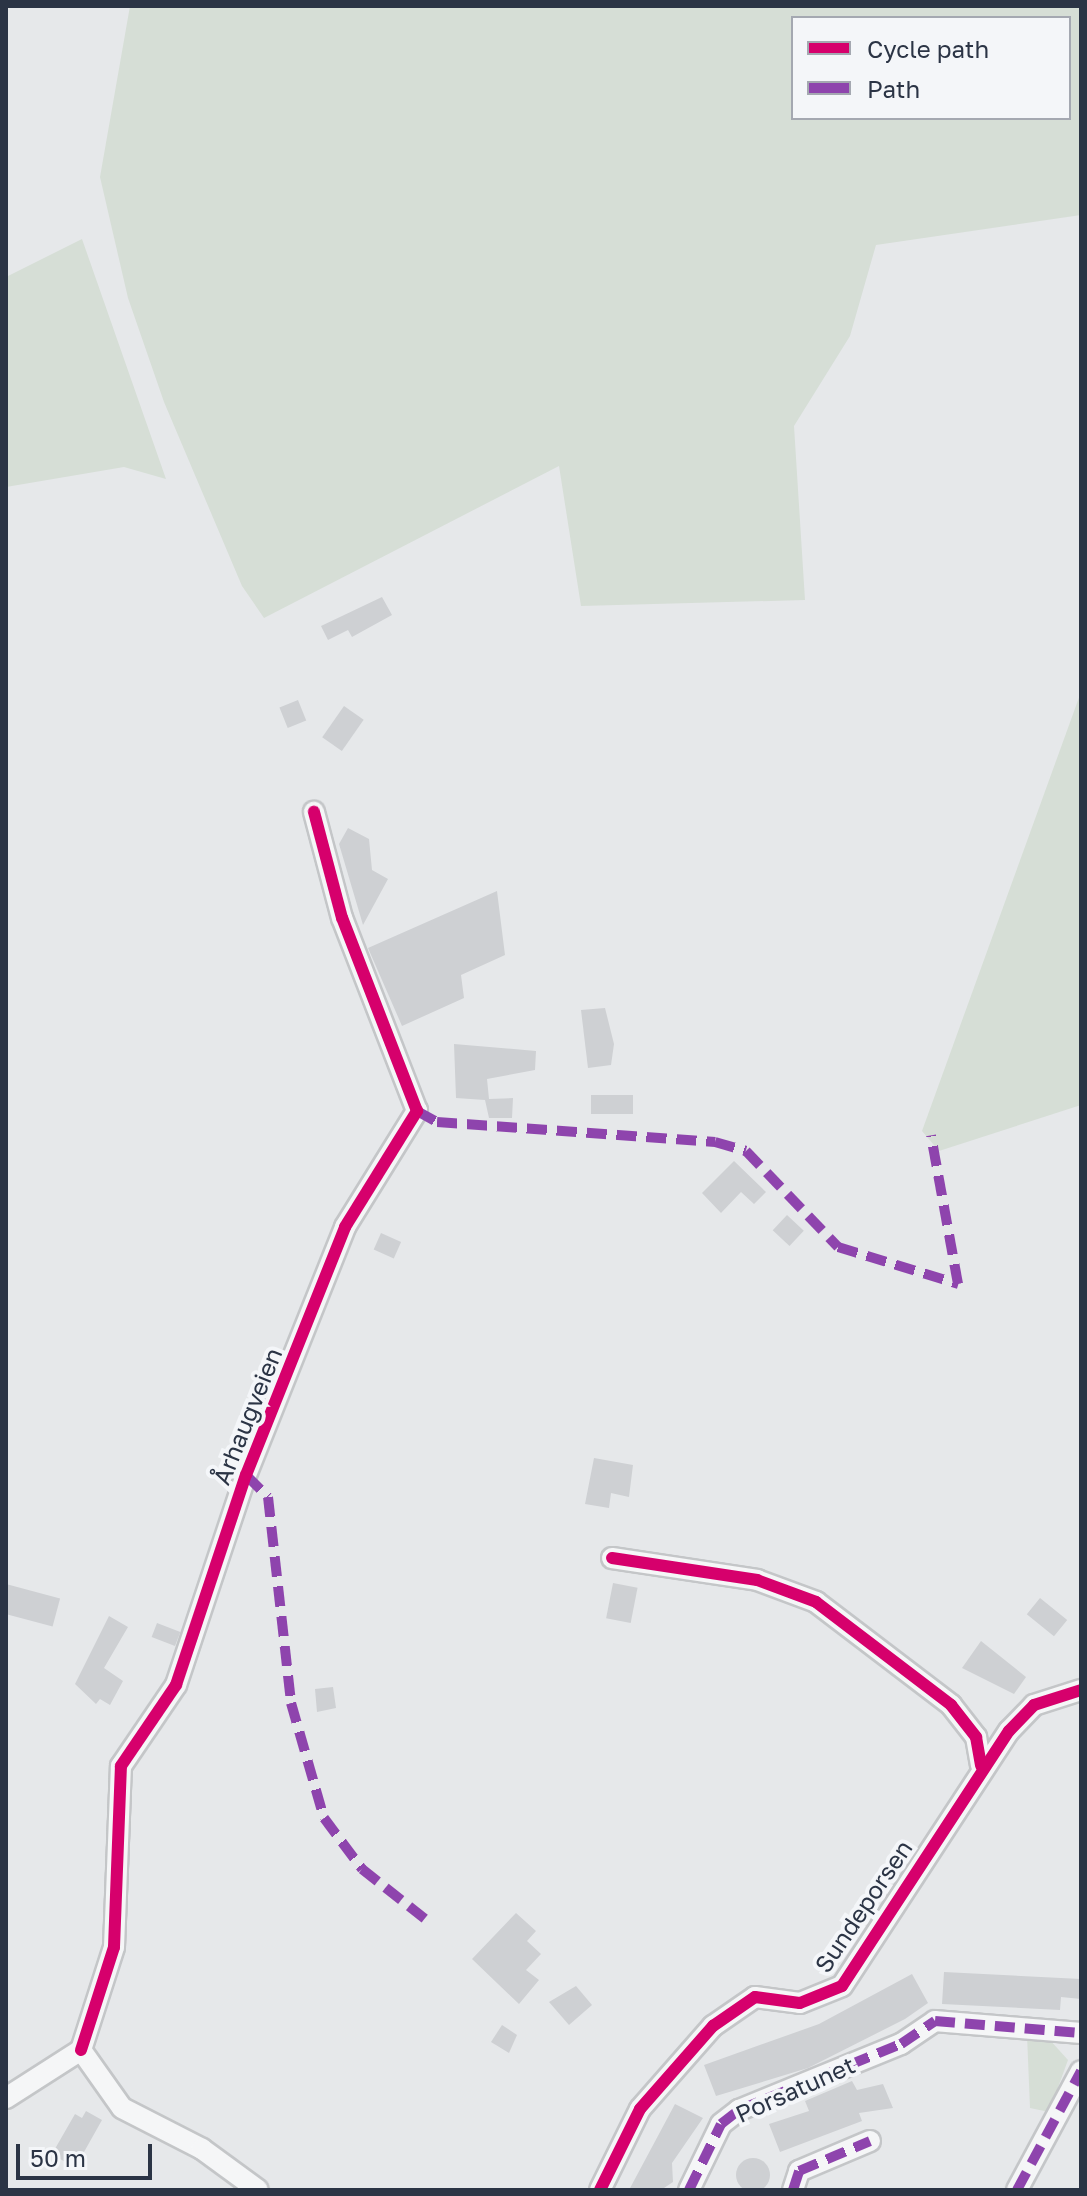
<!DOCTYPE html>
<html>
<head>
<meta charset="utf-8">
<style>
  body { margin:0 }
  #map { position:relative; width:1087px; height:2196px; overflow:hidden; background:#e6e8ea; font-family:"Golos Text",sans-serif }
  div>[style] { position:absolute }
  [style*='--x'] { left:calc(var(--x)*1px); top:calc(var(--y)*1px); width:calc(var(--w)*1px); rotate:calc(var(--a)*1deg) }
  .green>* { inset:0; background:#d6ded6 }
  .building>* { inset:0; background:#ced0d3; transform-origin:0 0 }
  .round { border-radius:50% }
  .roads { filter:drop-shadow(2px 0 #c4c6c8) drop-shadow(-2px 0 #c4c6c8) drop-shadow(0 2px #c4c6c8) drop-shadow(0 -2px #c4c6c8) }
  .street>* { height:20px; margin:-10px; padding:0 10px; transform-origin:10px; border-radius:10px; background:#f5f6f7 }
  .quiet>* { height:10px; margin-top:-5px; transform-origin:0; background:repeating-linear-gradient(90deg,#8e44ad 0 20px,transparent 0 30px) }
  .cycleway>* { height:12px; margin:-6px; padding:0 6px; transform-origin:6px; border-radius:6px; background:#d6006c }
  span { translate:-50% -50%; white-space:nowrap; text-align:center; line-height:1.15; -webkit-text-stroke:8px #f4f6f9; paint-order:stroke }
  .street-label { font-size:24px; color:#2b3445 }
  .frame { position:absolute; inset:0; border:8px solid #2b3445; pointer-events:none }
  .legend { position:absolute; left:791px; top:16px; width:280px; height:104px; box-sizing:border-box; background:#f4f6f9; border:2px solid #a4a8b1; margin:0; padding:10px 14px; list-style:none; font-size:24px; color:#2b3445 }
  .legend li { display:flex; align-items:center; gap:16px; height:40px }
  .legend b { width:40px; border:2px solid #a4a8b1 }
  .scale { position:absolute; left:16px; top:2144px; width:136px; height:36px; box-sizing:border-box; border:4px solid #2b3445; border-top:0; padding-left:10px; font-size:24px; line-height:28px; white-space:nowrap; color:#2b3445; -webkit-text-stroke:6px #f4f6f9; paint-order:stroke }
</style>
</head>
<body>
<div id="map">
  <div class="green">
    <div style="clip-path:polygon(evenodd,130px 6px,1081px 6px,1081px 215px,876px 245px,850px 336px,794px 426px,805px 600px,581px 606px,559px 466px,264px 618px,242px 586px,164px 402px,128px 298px,100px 177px,130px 6px,793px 18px,1069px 18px,1069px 118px,793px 118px,793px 18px)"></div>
    <div style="clip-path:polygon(82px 239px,166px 479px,124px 467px,6px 487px,6px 277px)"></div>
    <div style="clip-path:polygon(1081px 692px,1081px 1105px,939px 1151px,922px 1131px)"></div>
    <div style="clip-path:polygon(1027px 2035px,1049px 2039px,1068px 2060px,1049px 2112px,1030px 2108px)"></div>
  </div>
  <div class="building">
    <div style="clip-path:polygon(382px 597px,392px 615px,352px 637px,348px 630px,328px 640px,321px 626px)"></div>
    <div style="left:298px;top:700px;width:22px;height:20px;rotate:68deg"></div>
    <div style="left:344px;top:706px;width:24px;height:38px;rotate:35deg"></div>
    <div style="clip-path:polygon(348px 828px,369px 839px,372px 870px,388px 879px,363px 925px,339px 844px)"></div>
    <div style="clip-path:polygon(497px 891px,505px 955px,461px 975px,464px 998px,402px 1026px,368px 948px)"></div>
    <div style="clip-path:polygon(605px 1008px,614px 1044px,611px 1065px,588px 1068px,581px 1010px)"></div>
    <div style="clip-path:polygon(454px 1044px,536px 1051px,535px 1070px,487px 1079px,489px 1099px,513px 1098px,512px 1118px,489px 1118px,485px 1100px,456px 1098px)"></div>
    <div style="left:591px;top:1095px;width:42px;height:19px"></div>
    <div style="clip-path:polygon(734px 1161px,766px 1192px,754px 1204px,741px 1192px,721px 1213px,702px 1193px)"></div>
    <div style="left:787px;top:1215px;width:23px;height:21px;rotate:43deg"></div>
    <div style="left:381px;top:1233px;width:22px;height:18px;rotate:24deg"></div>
    <div style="clip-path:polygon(594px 1458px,633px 1465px,629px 1497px,611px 1493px,609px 1508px,585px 1504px)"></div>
    <div style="left:613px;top:1583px;width:25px;height:36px;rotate:11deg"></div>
    <div style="left:6px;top:1584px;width:56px;height:29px;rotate:15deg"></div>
    <div style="left:1040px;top:1598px;width:35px;height:21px;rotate:39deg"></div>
    <div style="clip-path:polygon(109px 1616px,128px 1627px,104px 1668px,123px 1681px,110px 1705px,100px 1699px,96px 1704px,75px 1684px)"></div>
    <div style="left:157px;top:1623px;width:25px;height:15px;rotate:21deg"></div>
    <div style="clip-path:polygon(981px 1641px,1026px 1677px,1014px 1694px,962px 1668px)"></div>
    <div style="clip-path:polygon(333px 1687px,336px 1708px,317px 1712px,315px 1689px)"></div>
    <div style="clip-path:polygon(516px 1913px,536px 1931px,527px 1941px,541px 1954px,526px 1970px,539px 1980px,519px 2004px,472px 1959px)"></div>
    <div style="clip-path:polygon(944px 1972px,1081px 1979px,1081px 1999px,1061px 1997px,1060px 2010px,942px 2004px)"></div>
    <div style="clip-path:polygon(912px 1974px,928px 2003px,905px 2019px,808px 2068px,716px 2096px,704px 2065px,819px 2024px)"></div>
    <div style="clip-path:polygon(576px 1986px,592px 2005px,569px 2025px,549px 2002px)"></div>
    <div style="clip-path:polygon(502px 2025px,517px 2035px,509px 2053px,491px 2042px)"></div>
    <div style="clip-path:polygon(852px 2081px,857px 2090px,883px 2084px,893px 2108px,859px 2113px,862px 2121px,780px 2152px,769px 2124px,809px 2111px,805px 2101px)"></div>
    <div style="clip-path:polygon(675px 2104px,703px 2118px,672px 2163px,673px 2182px,661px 2190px,629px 2190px)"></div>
    <div style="clip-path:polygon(86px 2111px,102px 2120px,75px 2168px,52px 2154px,75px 2114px,82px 2118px)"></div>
    <div class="round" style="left:736px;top:2158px;width:34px;height:34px"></div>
  </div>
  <div class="roads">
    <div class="street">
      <div style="--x:612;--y:1558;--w:147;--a:8.6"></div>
      <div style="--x:757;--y:1580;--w:63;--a:20.4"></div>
      <div style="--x:816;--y:1602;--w:170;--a:37.3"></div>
      <div style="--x:951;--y:1705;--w:41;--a:52"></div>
      <div style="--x:976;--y:1737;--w:29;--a:80"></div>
      <div style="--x:81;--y:2050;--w:108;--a:-72.2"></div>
      <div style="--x:114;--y:1947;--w:181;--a:-87.8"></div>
      <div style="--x:121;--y:1766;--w:98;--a:-55.8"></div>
      <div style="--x:176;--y:1685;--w:221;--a:-71.6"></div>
      <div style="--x:246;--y:1475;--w:267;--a:-68.2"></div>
      <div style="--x:345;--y:1227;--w:137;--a:-58.2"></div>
      <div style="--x:417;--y:1111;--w:207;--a:-111.2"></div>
      <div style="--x:342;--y:918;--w:110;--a:-104.8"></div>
      <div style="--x:6;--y:2098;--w:89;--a:-32.6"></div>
      <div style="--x:81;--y:2050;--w:71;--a:54.7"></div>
      <div style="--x:122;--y:2108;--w:90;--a:27.1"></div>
      <div style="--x:202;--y:2149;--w:69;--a:36.2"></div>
      <div style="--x:600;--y:2190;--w:90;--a:-63.7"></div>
      <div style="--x:640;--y:2109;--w:111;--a:-48.7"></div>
      <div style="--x:713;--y:2026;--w:51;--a:-34.6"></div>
      <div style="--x:755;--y:1997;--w:45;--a:7.6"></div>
      <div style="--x:800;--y:2003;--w:45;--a:-22"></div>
      <div style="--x:842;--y:1986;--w:305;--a:-56.8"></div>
      <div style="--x:1009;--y:1731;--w:36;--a:-46"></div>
      <div style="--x:1034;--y:1705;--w:49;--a:-17.7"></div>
      <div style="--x:689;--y:2190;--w:73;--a:-64.1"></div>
      <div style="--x:721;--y:2124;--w:23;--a:-38"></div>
      <div style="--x:739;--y:2110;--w:175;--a:-22.2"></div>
      <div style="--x:901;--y:2044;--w:41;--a:-34.1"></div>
      <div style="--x:935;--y:2021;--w:146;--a:4.7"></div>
      <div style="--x:793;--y:2190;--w:20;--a:-72"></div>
      <div style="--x:799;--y:2171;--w:77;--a:-22.9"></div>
      <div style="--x:1017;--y:2190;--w:135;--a:-61.7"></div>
    </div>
  </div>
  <div class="quiet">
    <div style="--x:417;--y:1111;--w:23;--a:29"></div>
    <div style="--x:437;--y:1122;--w:279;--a:4.1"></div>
    <div style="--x:715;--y:1142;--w:32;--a:16"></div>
    <div style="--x:746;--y:1151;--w:133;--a:46.2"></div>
    <div style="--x:838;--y:1247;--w:126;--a:17.1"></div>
    <div style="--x:958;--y:1284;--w:151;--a:-100.3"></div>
    <div style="--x:246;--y:1475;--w:31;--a:45"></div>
    <div style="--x:268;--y:1497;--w:207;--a:83.6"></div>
    <div style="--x:291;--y:1703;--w:120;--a:74"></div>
    <div style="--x:324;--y:1818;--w:64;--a:53.3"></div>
    <div style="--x:362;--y:1869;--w:80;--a:38.4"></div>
    <div style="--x:689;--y:2190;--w:73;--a:-64.1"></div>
    <div style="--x:721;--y:2124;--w:23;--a:-38"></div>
    <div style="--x:739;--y:2110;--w:175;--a:-22.2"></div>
    <div style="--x:901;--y:2044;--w:41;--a:-34.1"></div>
    <div style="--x:935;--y:2021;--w:146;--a:4.7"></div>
    <div style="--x:793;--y:2190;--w:20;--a:-72"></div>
    <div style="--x:799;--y:2171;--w:77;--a:-22.9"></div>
    <div style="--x:1017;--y:2190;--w:135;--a:-61.7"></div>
  </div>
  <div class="cycleway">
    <div style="--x:612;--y:1558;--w:147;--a:8.6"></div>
    <div style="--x:757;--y:1580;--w:63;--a:20.4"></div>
    <div style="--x:816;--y:1602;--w:170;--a:37.3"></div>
    <div style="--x:951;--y:1705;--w:41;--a:52"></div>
    <div style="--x:976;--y:1737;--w:29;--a:80"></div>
    <div style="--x:81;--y:2050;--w:108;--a:-72.2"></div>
    <div style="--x:114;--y:1947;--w:181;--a:-87.8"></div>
    <div style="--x:121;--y:1766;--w:98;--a:-55.8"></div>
    <div style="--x:176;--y:1685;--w:221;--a:-71.6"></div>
    <div style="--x:246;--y:1475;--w:267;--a:-68.2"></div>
    <div style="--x:345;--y:1227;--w:137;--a:-58.2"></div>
    <div style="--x:417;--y:1111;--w:207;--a:-111.2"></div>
    <div style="--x:342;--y:918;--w:110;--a:-104.8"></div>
    <div style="--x:600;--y:2190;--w:90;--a:-63.7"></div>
    <div style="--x:640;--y:2109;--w:111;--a:-48.7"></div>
    <div style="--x:713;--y:2026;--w:51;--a:-34.6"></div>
    <div style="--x:755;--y:1997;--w:45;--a:7.6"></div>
    <div style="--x:800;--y:2003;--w:45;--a:-22"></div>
    <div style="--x:842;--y:1986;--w:305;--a:-56.8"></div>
    <div style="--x:1009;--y:1731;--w:36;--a:-46"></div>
    <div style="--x:1034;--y:1705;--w:49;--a:-17.7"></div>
  </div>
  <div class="street-label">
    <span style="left:247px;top:1416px;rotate:-68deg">Århaugveien</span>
    <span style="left:863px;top:1906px;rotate:-56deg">Sundeporsen</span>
    <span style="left:795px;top:2089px;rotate:-24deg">Porsatunet</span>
  </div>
  <div class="frame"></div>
  <ul class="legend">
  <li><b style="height:10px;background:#d6006c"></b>Cycle path</li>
  <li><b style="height:10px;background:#8e44ad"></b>Path</li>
  </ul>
  <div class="scale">50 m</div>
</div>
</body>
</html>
